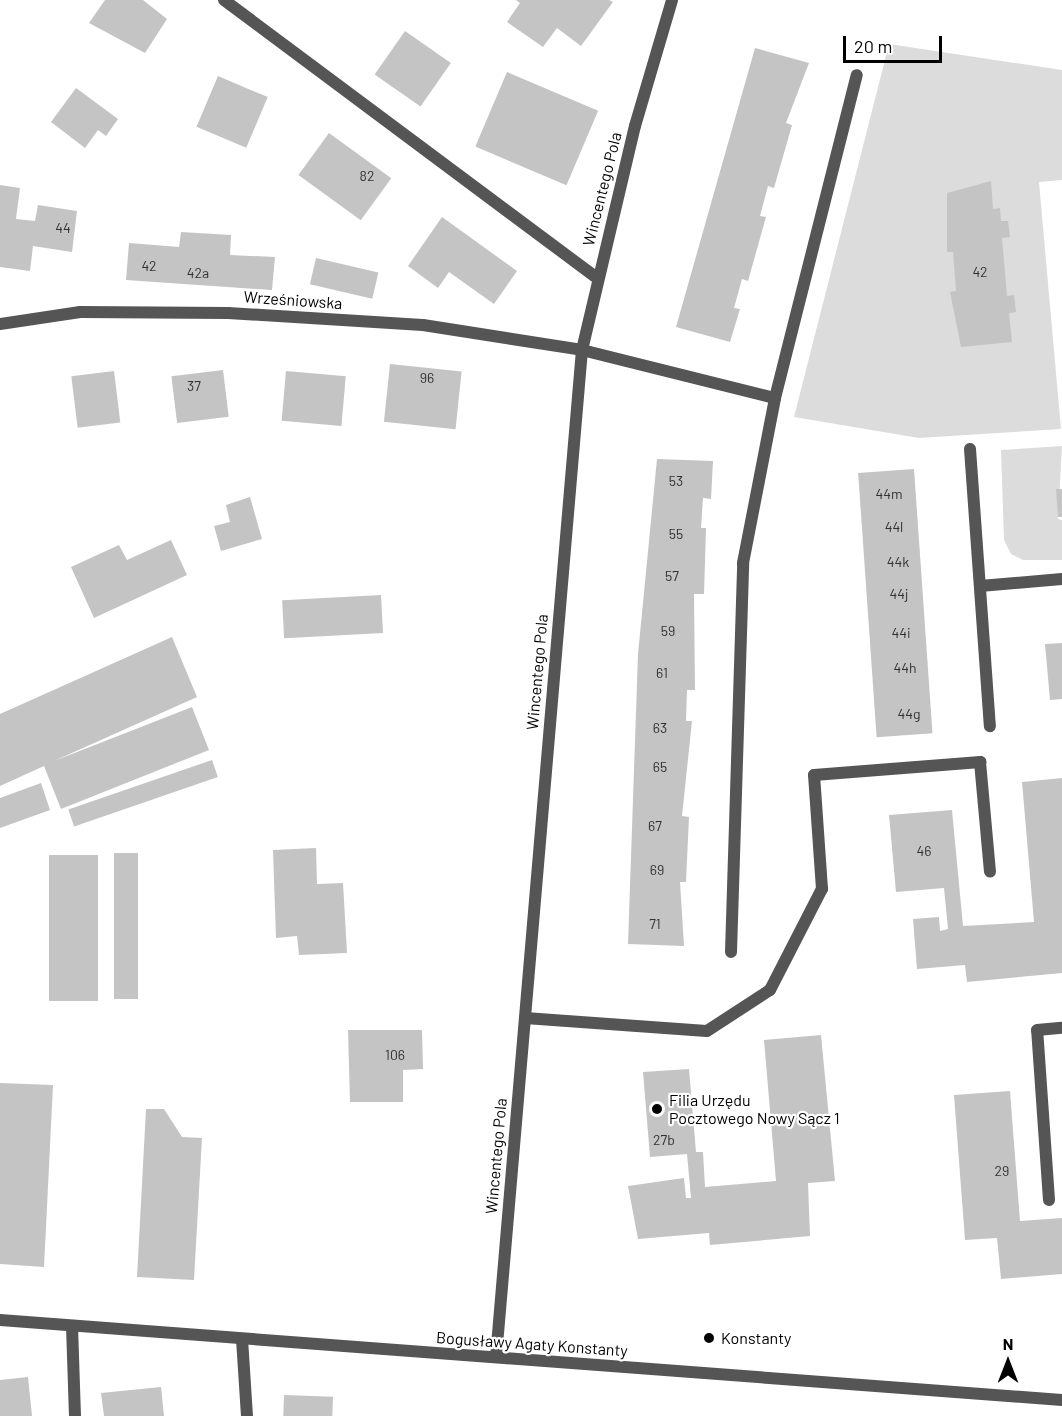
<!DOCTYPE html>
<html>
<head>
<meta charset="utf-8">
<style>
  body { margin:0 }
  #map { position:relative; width:1062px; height:1416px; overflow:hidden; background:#fff; font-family:Barlow,sans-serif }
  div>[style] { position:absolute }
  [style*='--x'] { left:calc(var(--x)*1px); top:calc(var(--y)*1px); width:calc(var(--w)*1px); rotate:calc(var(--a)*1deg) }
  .green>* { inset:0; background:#dcdcdc }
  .building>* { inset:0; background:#c4c4c4; transform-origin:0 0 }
  .lane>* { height:12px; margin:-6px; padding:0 6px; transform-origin:6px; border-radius:6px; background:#555 }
  .street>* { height:12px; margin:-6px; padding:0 6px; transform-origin:6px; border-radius:6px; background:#555 }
  .dots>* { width:16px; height:16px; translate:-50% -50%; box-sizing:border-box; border:3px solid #fff; border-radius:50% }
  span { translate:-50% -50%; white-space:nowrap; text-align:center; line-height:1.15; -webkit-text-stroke:4.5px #fff; paint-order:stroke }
  .number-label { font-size:14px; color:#313131 }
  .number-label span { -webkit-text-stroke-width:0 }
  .street-label { font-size:16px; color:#000 }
  .poi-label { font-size:16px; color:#000 }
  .left { translate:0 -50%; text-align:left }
  .north { position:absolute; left:978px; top:1332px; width:60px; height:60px; -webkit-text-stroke:4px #fff; paint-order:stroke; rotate:0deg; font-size:16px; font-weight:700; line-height:24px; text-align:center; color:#000 }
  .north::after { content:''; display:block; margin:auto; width:21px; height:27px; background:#000; clip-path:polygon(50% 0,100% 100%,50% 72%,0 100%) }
  .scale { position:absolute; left:843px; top:36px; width:99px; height:27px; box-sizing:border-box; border:3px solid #000; border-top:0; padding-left:8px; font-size:18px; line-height:21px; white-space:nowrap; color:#000; -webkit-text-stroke:4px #fff; paint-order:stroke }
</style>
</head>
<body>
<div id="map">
  <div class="green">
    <div style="clip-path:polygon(889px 44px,1062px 70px,1062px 180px,1039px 182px,1061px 429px,919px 438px,794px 417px)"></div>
    <div style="clip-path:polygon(1062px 446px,1058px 519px,1062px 520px,1062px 560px,1023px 560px,1011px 554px,1004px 540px,1001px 450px)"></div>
  </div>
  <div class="building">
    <div style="clip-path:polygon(105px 0,143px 0,167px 19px,145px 53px,89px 23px)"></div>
    <div style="clip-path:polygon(516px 0,609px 0,613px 2px,581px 46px,557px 28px,543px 47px,507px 22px,520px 3px)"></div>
    <div style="left:405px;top:31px;width:56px;height:53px;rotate:35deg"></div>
    <div style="clip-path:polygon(755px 48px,809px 63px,786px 123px,792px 125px,774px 188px,768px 186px,760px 216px,766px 217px,748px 281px,742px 279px,734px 308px,740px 309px,730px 342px,676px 327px)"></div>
    <div style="left:507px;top:72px;width:99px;height:81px;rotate:23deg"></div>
    <div style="left:218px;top:76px;width:54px;height:55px;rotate:23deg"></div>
    <div style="clip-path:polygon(76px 88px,118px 119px,106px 136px,98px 130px,85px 148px,51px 122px)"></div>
    <div style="left:329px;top:133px;width:77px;height:52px;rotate:36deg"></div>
    <div style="clip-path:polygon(991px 181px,993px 209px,1000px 208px,1001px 221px,1008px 221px,1010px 237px,1002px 238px,1007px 296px,1014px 295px,1016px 312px,1009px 313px,1012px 342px,961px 347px,950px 292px,956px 291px,953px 252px,947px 252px,947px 193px)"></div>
    <div style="clip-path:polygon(0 185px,20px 188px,16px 219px,35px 221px,38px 205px,77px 211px,72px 252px,33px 246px,30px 271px,0 267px)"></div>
    <div style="clip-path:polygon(442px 217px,517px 271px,494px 304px,449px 272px,438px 288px,408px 266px)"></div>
    <div style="clip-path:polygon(181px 232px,231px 235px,230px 255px,275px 257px,272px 290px,126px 280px,129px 243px,179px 247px)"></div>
    <div style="left:316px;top:258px;width:64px;height:27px;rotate:13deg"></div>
    <div style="left:390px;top:364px;width:72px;height:58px;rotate:6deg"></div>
    <div style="left:223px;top:370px;width:47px;height:52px;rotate:83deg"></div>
    <div style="left:114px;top:371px;width:52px;height:43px;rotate:83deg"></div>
    <div style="left:286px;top:371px;width:60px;height:50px;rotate:5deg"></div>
    <div style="clip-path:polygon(657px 459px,713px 461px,711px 499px,703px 498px,701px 528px,706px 528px,704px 594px,694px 594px,695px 690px,687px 690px,686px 721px,692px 721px,682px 816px,689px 817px,686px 882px,680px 882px,684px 946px,628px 944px,638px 654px)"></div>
    <div style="left:914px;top:469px;width:265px;height:56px;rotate:86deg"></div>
    <div style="clip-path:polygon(1056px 489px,1062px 489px,1062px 517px,1058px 517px)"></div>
    <div style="clip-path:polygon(250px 497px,262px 539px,221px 551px,214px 526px,230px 522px,226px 505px)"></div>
    <div style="clip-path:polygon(171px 540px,187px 575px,94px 618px,71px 567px,119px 545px,127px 560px)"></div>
    <div style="left:381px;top:595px;width:38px;height:99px;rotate:87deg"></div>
    <div style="clip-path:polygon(172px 637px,197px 697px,54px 761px,192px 707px,209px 750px,61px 809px,44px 766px,0 786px,0 714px)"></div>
    <div style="clip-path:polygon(1062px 643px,1062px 699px,1050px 700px,1045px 644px)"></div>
    <div style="left:212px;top:760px;width:18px;height:152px;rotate:71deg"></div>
    <div style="clip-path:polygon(1062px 778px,1062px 973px,967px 982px,965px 965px,917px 969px,913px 919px,939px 917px,940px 931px,948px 929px,944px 888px,896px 892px,889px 815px,952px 810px,963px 926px,1034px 922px,1022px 782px)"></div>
    <div style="clip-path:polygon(41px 783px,50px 810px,0 828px,0 798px)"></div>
    <div style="clip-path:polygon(316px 848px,317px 884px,343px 883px,347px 953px,299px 955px,297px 936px,276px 938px,273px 850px)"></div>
    <div style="left:114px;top:853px;width:24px;height:146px"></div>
    <div style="left:49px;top:855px;width:49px;height:146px"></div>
    <div style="clip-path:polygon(348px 1030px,422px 1030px,423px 1069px,403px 1070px,403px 1102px,350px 1102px)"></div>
    <div style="clip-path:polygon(821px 1035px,835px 1181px,808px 1183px,810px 1236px,710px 1245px,709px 1233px,638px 1239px,628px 1186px,684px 1178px,686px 1198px,691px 1198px,687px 1154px,650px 1157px,643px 1072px,689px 1069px,696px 1152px,703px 1152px,705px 1187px,776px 1181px,764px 1040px)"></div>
    <div style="clip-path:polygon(0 1083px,53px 1085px,44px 1267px,0 1264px)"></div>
    <div style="clip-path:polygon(1010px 1091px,1020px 1221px,1062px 1218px,1062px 1274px,1001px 1279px,997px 1238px,965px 1240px,954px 1095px)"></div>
    <div style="clip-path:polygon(146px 1109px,164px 1109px,182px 1137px,202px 1138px,194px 1280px,137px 1277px)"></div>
    <div style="clip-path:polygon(28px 1377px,32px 1416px,0 1416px,0 1380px)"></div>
    <div style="clip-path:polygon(161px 1387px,164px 1416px,104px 1416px,101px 1393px)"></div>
    <div style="left:284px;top:1395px;width:49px;height:21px;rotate:2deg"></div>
  </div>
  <div class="lane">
    <div style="--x:224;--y:0;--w:465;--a:36.7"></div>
    <div style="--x:582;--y:350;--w:199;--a:14"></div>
    <div style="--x:970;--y:449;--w:278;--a:85.9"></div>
    <div style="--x:980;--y:586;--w:82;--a:-4.9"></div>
    <div style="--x:731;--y:952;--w:389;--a:-88.2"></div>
    <div style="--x:743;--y:563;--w:168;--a:-79"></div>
    <div style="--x:775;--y:398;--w:333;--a:-75.8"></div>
    <div style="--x:525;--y:1018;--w:182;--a:4.1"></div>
    <div style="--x:707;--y:1031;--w:75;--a:-33.1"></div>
    <div style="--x:770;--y:990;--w:114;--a:-62.8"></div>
    <div style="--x:822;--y:889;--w:114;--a:-94"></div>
    <div style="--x:814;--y:775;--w:167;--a:-4.5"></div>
    <div style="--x:980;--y:762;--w:110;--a:84.8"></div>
    <div style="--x:72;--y:1326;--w:90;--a:88.1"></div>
    <div style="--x:242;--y:1339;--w:77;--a:86.3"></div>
  </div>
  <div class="street">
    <div style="--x:0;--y:324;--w:81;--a:-8.5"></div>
    <div style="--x:80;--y:312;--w:148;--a:0.4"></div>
    <div style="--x:228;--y:313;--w:195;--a:3.5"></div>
    <div style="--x:423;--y:325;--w:161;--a:8.9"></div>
    <div style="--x:1049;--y:1200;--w:170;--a:-94"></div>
    <div style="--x:1037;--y:1030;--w:25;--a:-5"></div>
    <div style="--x:0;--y:1320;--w:1065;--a:4.31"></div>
    <div style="--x:496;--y:1357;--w:1011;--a:-85.12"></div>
    <div style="--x:582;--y:350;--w:230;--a:-76.7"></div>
    <div style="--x:635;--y:126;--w:131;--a:-73.6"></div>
  </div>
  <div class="dots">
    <div style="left:657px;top:1109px;background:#000"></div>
    <div style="left:709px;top:1338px;background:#000"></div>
  </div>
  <div class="number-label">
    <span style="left:367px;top:176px">82</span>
    <span style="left:63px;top:228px">44</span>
    <span style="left:149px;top:266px">42</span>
    <span style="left:980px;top:272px">42</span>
    <span style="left:198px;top:273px">42a</span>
    <span style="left:427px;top:378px">96</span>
    <span style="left:194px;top:386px">37</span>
    <span style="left:676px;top:481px">53</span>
    <span style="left:889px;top:494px">44m</span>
    <span style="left:894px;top:527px">44l</span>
    <span style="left:676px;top:534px">55</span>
    <span style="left:898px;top:562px">44k</span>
    <span style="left:672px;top:576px">57</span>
    <span style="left:899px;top:594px">44j</span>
    <span style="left:668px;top:631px">59</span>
    <span style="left:901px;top:633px">44i</span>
    <span style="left:905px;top:668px">44h</span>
    <span style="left:662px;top:673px">61</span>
    <span style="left:909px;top:714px">44g</span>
    <span style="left:660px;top:728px">63</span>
    <span style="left:660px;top:767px">65</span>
    <span style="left:655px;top:826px">67</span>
    <span style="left:924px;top:851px">46</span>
    <span style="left:657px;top:870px">69</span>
    <span style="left:655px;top:924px">71</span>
    <span style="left:395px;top:1055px">106</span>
    <span style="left:664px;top:1140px">27b</span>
    <span style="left:1002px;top:1171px">29</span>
  </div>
  <div class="street-label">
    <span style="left:602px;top:189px;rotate:-76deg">Wincentego Pola</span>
    <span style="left:293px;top:300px;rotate:4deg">Wrześniowska</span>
    <span style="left:537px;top:672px;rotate:-85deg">Wincentego Pola</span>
    <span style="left:496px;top:1156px;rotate:-85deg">Wincentego Pola</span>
    <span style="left:532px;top:1344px;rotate:4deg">Bogusławy Agaty Konstanty</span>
  </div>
  <div class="poi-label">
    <span class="left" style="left:669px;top:1109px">Filia Urzędu<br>Pocztowego Nowy Sącz 1</span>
    <span class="left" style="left:721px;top:1338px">Konstanty</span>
  </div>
  <div class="north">N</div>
  <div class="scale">20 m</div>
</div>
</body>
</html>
